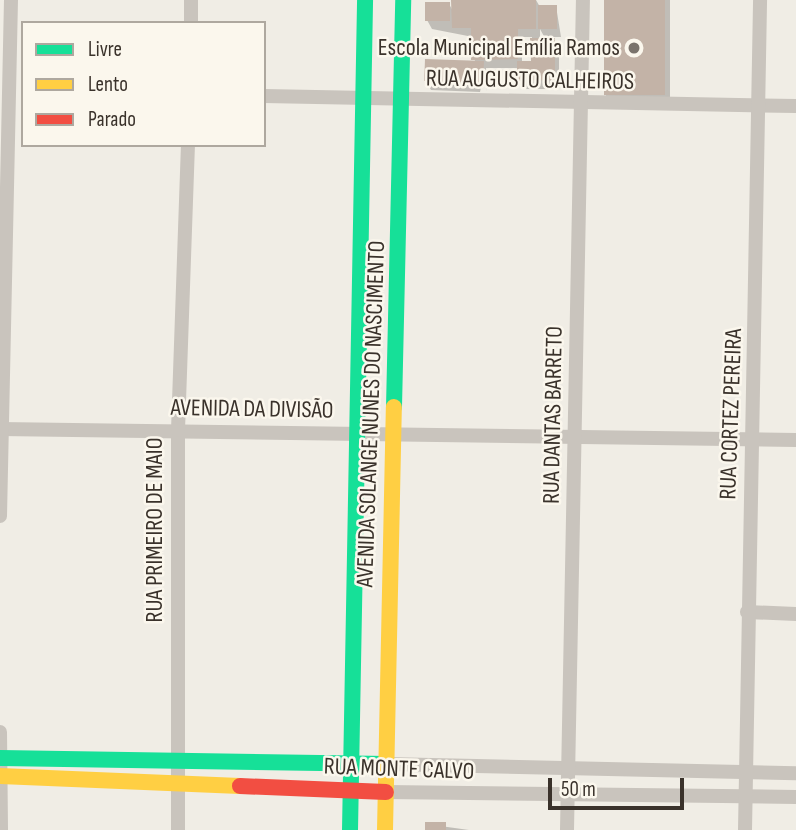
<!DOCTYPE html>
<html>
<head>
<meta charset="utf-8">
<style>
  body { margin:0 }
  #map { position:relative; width:796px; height:830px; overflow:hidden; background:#f0ede5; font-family:"Sofia Sans Condensed",sans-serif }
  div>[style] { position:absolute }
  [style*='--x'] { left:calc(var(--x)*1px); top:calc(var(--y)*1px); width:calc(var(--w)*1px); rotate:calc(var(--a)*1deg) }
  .shadow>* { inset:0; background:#0003; transform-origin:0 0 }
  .building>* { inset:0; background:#c3b3a7; transform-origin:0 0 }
  .street>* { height:14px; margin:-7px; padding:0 7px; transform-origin:7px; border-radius:7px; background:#c9c4bd }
  .fast>* { height:16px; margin:-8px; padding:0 8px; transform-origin:8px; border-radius:8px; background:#16e098 }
  .slow>* { height:16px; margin:-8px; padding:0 8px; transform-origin:8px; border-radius:8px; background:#ffcf43 }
  .jam>* { height:16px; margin:-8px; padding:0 8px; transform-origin:8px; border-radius:8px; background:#f24e42 }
  .dots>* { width:19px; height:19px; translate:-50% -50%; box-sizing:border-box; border:4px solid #fbf7ed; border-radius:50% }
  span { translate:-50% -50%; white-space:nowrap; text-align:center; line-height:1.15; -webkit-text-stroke:5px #fbf7ed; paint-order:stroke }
  .poi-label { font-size:24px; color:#3a322b }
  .right { translate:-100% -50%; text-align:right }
  .street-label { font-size:24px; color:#3a322b }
  .legend { position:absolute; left:21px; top:21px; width:245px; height:126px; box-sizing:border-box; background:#fbf7ed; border:2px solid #aea89f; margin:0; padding:9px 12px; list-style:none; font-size:21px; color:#3a322b }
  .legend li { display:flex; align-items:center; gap:14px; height:35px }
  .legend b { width:35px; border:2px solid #aea89f }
  .scale { position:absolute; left:548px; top:778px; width:136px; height:32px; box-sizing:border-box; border:4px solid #3a322b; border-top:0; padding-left:9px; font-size:21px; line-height:24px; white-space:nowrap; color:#3a322b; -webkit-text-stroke:5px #fbf7ed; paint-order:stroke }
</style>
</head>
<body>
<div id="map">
  <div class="shadow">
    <div style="clip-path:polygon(evenodd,453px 0,536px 0,540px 7px,556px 6px,561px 37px,552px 37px,559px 48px,559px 89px,524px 89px,519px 68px,486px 68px,487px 92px,485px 69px,480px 92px,431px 90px,426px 81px,475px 63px,473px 37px,432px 29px,427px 20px,449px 4px,453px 11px,453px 0,540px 29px,546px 40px,540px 40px,540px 29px,453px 0,522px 37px,532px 37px,532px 63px,522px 63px,522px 37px)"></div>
    <div style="left:606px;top:0;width:64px;height:104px"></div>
    <div style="clip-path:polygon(426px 824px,469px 830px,426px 830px)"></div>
  </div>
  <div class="building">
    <div style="clip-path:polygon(451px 0,536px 0,536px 29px,518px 29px,518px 59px,471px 60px,471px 28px,452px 28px)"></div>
    <div style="left:604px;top:0;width:61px;height:95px"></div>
    <div style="left:425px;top:2px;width:25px;height:19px"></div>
    <div style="left:538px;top:5px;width:19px;height:24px"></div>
    <div style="clip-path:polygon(530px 38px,555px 38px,555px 80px,517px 81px,517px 61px,531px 61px)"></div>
    <div style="left:425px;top:59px;width:59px;height:22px;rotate:2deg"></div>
    <div style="left:425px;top:822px;width:21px;height:8px"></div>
  </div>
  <div class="street">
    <div style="--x:191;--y:23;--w:23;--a:-90"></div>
    <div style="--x:264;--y:96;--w:532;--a:1.08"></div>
    <div style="--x:0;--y:429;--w:796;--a:0.79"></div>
    <div style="--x:0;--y:516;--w:516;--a:-88.78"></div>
    <div style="--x:747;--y:612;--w:49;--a:2.3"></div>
    <div style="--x:0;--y:732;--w:98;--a:89.4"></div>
    <div style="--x:387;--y:764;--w:409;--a:1.3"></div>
    <div style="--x:386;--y:792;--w:410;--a:0.7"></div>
    <div style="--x:178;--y:830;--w:400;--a:-90"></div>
    <div style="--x:178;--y:430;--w:285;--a:-88"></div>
    <div style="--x:567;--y:830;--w:830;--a:-88.9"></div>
    <div style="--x:745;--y:830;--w:830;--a:-88.96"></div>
  </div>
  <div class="fast">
    <div style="--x:394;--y:407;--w:407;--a:-88.7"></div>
    <div style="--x:0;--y:758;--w:387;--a:0.9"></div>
    <div style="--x:350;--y:830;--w:830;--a:-88.96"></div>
  </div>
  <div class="slow">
    <div style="--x:0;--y:776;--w:240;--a:2.4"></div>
    <div style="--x:385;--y:830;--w:423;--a:-88.8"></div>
  </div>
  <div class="jam">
    <div style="--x:240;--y:786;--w:146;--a:2.4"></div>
  </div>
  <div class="dots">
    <div style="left:634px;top:48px;background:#7a736c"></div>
  </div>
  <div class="poi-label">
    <span class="right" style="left:620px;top:48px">Escola Municipal Emília Ramos</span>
  </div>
  <div class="street-label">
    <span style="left:530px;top:80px;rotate:1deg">RUA AUGUSTO CALHEIROS</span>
    <span style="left:252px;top:409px;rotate:1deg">AVENIDA DA DIVISÃO</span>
    <span style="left:371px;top:414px;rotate:-88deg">AVENIDA SOLANGE NUNES DO NASCIMENTO</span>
    <span style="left:731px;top:414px;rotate:-88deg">RUA CORTEZ PEREIRA</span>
    <span style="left:553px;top:415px;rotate:-89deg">RUA DANTAS BARRETO</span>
    <span style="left:155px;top:530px;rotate:-90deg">RUA PRIMEIRO DE MAIO</span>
    <span style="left:399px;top:769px;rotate:2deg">RUA MONTE CALVO</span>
  </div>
  <ul class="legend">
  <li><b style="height:9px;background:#16e098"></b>Livre</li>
  <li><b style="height:9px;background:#ffcf43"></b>Lento</li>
  <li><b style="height:9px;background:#f24e42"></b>Parado</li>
  </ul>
  <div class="scale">50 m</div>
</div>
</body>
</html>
